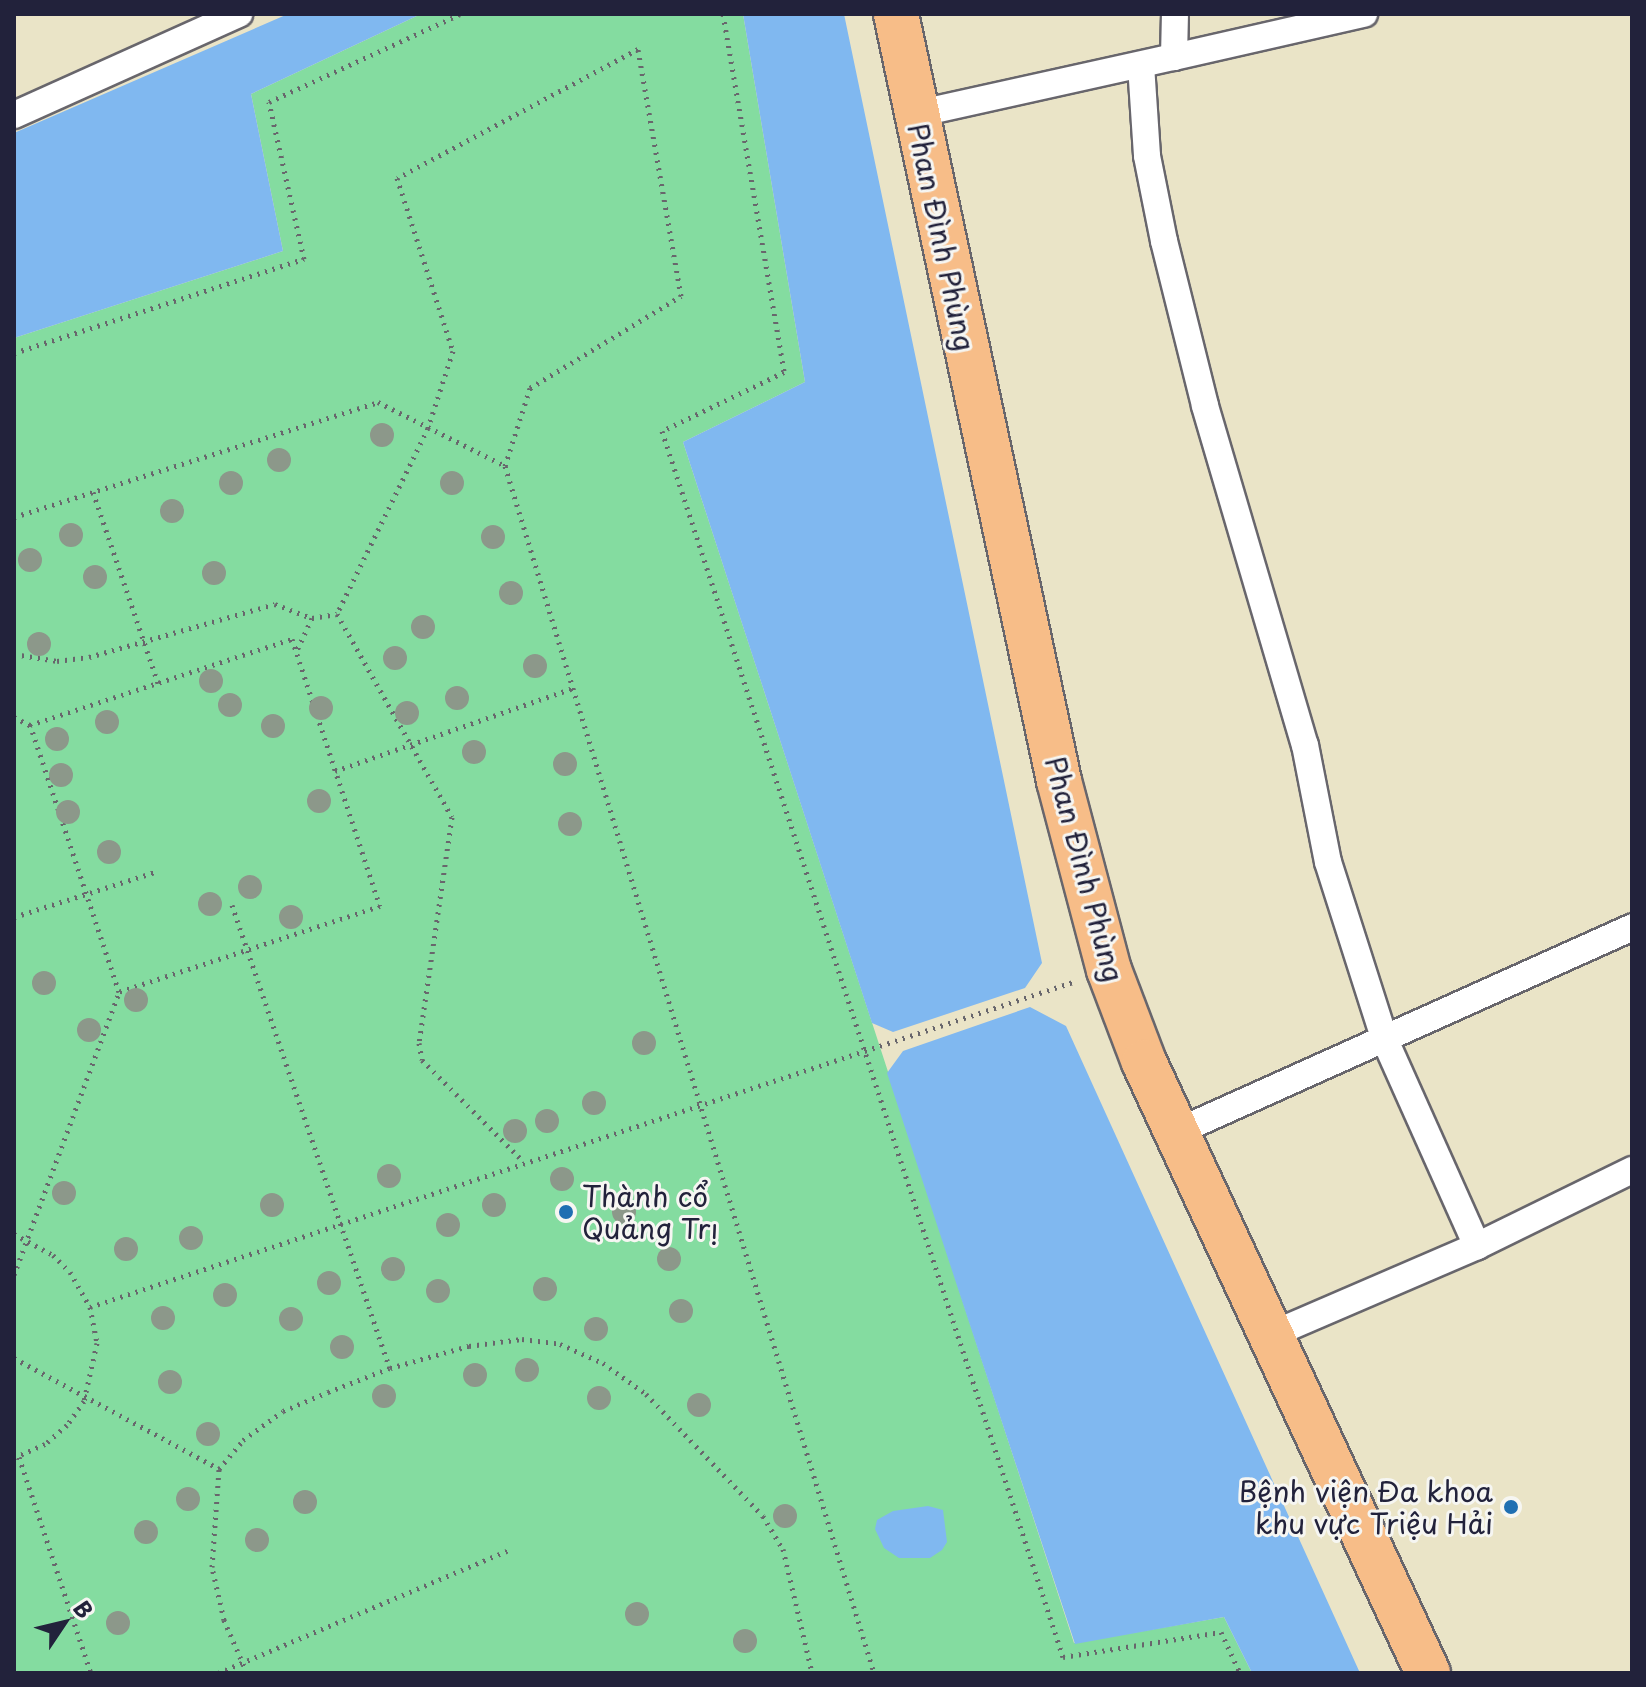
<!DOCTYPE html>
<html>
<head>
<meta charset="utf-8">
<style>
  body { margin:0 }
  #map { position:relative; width:1646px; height:1687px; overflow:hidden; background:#eae4c7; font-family:"Playpen Sans",sans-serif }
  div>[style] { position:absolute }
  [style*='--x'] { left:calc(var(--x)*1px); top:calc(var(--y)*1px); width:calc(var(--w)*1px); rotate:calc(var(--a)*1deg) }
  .green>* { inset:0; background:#84dca0 }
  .water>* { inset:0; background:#80b8f0 }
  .path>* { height:5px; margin-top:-2.5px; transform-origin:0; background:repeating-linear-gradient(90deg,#68666c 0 2px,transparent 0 8px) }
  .roads { filter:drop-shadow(2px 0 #68666c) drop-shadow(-2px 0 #68666c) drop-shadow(0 2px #68666c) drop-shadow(0 -2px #68666c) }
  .street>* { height:26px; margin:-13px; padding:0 13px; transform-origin:13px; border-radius:13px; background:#fff }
  .highway>* { height:44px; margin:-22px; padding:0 22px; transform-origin:22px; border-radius:22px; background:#f7bd88 }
  .trees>* { width:24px; height:24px; margin:-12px; border-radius:50%; background:#8c988a }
  .dots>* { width:22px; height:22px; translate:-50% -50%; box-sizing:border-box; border:4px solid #f6f6f2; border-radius:50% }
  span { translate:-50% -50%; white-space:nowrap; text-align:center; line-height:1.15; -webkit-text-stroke:6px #f6f6f2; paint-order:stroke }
  .street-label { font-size:28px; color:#22223b }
  .poi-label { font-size:28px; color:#22223b }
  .left { translate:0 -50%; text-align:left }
  .right { translate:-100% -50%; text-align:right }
  .frame { position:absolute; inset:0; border:16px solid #22223b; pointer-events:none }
  .north { position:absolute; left:24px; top:1583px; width:80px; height:80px; -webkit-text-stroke:6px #f6f6f2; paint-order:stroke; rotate:55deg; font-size:22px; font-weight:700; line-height:32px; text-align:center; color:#22223b }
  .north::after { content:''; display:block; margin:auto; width:28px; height:36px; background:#22223b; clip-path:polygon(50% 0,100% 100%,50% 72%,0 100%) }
</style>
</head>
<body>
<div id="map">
  <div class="green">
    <div style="clip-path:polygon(421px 14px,743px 14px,805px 382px,683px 442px,1074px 1643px,1224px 1617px,1252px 1673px,14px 1673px,14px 338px,283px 251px,251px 94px)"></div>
  </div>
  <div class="water">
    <div style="clip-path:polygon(288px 14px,421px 14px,251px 94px,283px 251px,14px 338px,14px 133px)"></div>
    <div style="clip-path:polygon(743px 14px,844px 14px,1042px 963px,1025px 988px,893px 1032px,872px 1023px,683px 442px,805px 382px)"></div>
    <div style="clip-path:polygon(1030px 1007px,1066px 1026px,1360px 1673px,1252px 1673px,1224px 1617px,1075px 1644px,887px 1073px,903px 1051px)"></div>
    <div style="clip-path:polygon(928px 1506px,943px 1510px,947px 1542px,942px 1550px,930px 1558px,899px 1558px,884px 1548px,875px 1529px,877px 1520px,893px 1511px)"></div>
  </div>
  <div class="path">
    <div style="--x:723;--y:14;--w:363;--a:80.3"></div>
    <div style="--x:784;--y:372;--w:136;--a:154.2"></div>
    <div style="--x:662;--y:431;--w:1290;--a:71.89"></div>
    <div style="--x:1063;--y:1657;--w:160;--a:-9"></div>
    <div style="--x:1221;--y:1632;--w:45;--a:65.1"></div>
    <div style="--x:14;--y:353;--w:305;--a:-18"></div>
    <div style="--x:304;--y:259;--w:161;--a:-102.6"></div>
    <div style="--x:269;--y:102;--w:210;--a:-24.7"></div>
    <div style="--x:505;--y:466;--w:82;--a:-72.2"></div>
    <div style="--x:530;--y:388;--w:177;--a:-31.4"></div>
    <div style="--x:681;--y:296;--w:251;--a:-99.9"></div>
    <div style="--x:638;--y:49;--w:273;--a:151.8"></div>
    <div style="--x:397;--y:178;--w:182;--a:72.1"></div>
    <div style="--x:453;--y:351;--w:81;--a:108"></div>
    <div style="--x:428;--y:428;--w:207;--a:116.1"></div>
    <div style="--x:337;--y:614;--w:233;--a:60.5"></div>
    <div style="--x:452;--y:817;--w:228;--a:98.3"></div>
    <div style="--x:419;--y:1043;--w:17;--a:80"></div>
    <div style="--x:422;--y:1060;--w:144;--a:45"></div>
    <div style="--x:93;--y:492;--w:202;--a:71.2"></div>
    <div style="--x:14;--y:517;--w:382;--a:-17.5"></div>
    <div style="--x:378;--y:402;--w:142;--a:26.7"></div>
    <div style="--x:505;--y:466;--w:1262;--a:73"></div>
    <div style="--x:312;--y:618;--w:25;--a:-9"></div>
    <div style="--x:292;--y:639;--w:281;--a:71.8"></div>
    <div style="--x:380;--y:906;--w:275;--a:161.8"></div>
    <div style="--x:119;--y:992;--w:281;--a:-108.4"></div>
    <div style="--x:30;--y:725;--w:276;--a:-18.2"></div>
    <div style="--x:14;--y:654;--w:44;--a:9.2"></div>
    <div style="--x:57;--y:661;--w:32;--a:-7"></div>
    <div style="--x:89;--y:657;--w:193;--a:-15.9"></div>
    <div style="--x:275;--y:604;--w:40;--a:21"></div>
    <div style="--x:312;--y:618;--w:38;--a:115"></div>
    <div style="--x:14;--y:717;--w:18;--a:27"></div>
    <div style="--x:335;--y:771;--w:252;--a:-19.2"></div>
    <div style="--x:232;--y:905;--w:489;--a:71.2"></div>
    <div style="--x:14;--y:917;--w:151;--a:-17.7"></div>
    <div style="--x:14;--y:1234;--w:44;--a:28.3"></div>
    <div style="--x:53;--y:1255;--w:24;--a:45"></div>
    <div style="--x:70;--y:1272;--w:40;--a:60.3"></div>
    <div style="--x:90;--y:1307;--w:37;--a:79"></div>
    <div style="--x:97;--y:1343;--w:59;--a:102.6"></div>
    <div style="--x:84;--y:1401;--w:29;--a:125"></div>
    <div style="--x:67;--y:1425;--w:29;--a:139"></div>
    <div style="--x:45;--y:1444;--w:34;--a:156"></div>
    <div style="--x:14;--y:1275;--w:302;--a:-69.6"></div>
    <div style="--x:90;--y:1307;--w:1035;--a:-18.29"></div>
    <div style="--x:14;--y:1358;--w:233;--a:28.4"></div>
    <div style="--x:19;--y:1457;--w:228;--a:71.6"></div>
    <div style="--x:218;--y:1673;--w:316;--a:-22.9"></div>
    <div style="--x:247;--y:1673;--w:58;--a:-113.5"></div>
    <div style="--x:224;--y:1620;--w:54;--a:-102.8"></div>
    <div style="--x:212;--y:1567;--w:98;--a:-85.9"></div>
    <div style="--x:219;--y:1469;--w:38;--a:-50"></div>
    <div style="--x:243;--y:1440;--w:49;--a:-35.9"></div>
    <div style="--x:283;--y:1411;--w:49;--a:-22.9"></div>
    <div style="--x:328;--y:1392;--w:66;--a:-21.2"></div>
    <div style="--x:390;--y:1368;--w:82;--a:-15.6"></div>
    <div style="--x:469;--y:1346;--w:53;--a:-7.5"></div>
    <div style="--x:522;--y:1339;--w:38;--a:7"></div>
    <div style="--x:560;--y:1344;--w:47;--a:23.8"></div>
    <div style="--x:603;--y:1363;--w:53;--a:35.8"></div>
    <div style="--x:646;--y:1394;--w:169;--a:46.2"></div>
    <div style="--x:763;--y:1516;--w:39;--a:59"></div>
    <div style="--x:783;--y:1549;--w:127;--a:76.8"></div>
  </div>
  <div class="roads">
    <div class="street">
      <div style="--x:1174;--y:57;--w:195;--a:-12.8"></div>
      <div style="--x:1141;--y:65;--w:91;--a:86.2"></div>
      <div style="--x:1147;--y:156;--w:87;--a:78.7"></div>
      <div style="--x:1164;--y:241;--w:170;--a:76"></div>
      <div style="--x:1205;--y:406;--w:353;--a:73.6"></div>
      <div style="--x:1305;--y:745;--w:119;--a:78.9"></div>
      <div style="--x:1328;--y:862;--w:185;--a:72.3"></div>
      <div style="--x:1384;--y:1038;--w:228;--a:65.9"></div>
      <div style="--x:916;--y:114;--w:264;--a:-12.5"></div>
      <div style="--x:1174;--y:57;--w:43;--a:-88.7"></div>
      <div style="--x:14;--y:115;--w:247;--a:-24.2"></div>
      <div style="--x:1179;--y:1131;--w:497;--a:-24.2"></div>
      <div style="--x:1273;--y:1334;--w:222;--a:-23.3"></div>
      <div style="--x:1477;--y:1246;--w:173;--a:-26.1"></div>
    </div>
    <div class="highway">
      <div style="--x:896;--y:14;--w:784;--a:78"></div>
      <div style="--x:1059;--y:781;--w:196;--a:75.2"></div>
      <div style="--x:1109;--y:970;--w:98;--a:69.2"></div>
      <div style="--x:1144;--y:1062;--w:674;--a:65.07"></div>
    </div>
  </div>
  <div class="trees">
    <div style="left:382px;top:435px"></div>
    <div style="left:279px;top:460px"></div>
    <div style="left:231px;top:483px"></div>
    <div style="left:452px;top:483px"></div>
    <div style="left:172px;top:511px"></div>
    <div style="left:71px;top:535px"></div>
    <div style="left:493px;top:537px"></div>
    <div style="left:30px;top:560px"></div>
    <div style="left:214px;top:573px"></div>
    <div style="left:95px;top:577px"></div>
    <div style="left:511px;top:593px"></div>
    <div style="left:423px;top:627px"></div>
    <div style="left:39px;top:644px"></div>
    <div style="left:395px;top:658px"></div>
    <div style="left:535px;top:666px"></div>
    <div style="left:211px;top:681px"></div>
    <div style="left:457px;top:698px"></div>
    <div style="left:230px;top:705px"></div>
    <div style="left:321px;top:708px"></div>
    <div style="left:407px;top:713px"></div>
    <div style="left:107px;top:722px"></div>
    <div style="left:273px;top:726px"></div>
    <div style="left:57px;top:739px"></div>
    <div style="left:474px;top:752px"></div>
    <div style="left:565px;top:764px"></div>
    <div style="left:61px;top:775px"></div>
    <div style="left:319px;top:801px"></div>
    <div style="left:68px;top:812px"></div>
    <div style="left:570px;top:824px"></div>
    <div style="left:109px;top:852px"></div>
    <div style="left:250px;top:887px"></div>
    <div style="left:210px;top:904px"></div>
    <div style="left:291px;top:917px"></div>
    <div style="left:44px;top:983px"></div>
    <div style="left:136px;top:1000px"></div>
    <div style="left:89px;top:1030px"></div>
    <div style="left:644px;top:1043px"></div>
    <div style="left:594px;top:1103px"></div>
    <div style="left:547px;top:1121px"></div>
    <div style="left:515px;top:1131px"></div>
    <div style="left:389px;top:1176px"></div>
    <div style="left:562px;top:1179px"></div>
    <div style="left:64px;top:1193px"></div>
    <div style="left:272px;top:1205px"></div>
    <div style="left:494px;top:1205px"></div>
    <div style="left:624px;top:1212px"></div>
    <div style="left:448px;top:1225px"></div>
    <div style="left:191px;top:1238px"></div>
    <div style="left:126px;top:1249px"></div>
    <div style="left:669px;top:1259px"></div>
    <div style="left:393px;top:1269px"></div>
    <div style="left:329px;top:1283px"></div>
    <div style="left:545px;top:1289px"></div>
    <div style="left:438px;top:1291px"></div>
    <div style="left:225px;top:1295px"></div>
    <div style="left:681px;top:1311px"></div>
    <div style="left:163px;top:1318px"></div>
    <div style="left:291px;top:1319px"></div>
    <div style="left:596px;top:1329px"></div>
    <div style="left:342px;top:1347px"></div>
    <div style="left:527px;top:1370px"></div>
    <div style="left:475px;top:1375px"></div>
    <div style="left:170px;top:1382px"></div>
    <div style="left:384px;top:1396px"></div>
    <div style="left:599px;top:1398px"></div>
    <div style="left:699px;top:1405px"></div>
    <div style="left:208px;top:1434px"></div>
    <div style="left:188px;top:1499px"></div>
    <div style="left:305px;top:1502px"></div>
    <div style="left:785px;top:1516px"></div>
    <div style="left:146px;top:1532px"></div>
    <div style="left:257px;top:1540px"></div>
    <div style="left:637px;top:1614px"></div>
    <div style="left:118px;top:1623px"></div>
    <div style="left:745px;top:1641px"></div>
  </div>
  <div class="dots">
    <div style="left:566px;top:1212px;background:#1f6fb2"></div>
    <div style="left:1511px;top:1507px;background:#1f6fb2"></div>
  </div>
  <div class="street-label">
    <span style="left:942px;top:237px;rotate:78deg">Phan Đình Phùng</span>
    <span style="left:1085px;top:869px;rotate:75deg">Phan Đình Phùng</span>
  </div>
  <div class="poi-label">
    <span class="left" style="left:582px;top:1212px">Thành cổ<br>Quảng Trị</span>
    <span class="right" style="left:1493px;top:1507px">Bệnh viện Đa khoa<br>khu vực Triệu Hải</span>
  </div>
  <div class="frame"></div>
  <div class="north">B</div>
</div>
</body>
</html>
